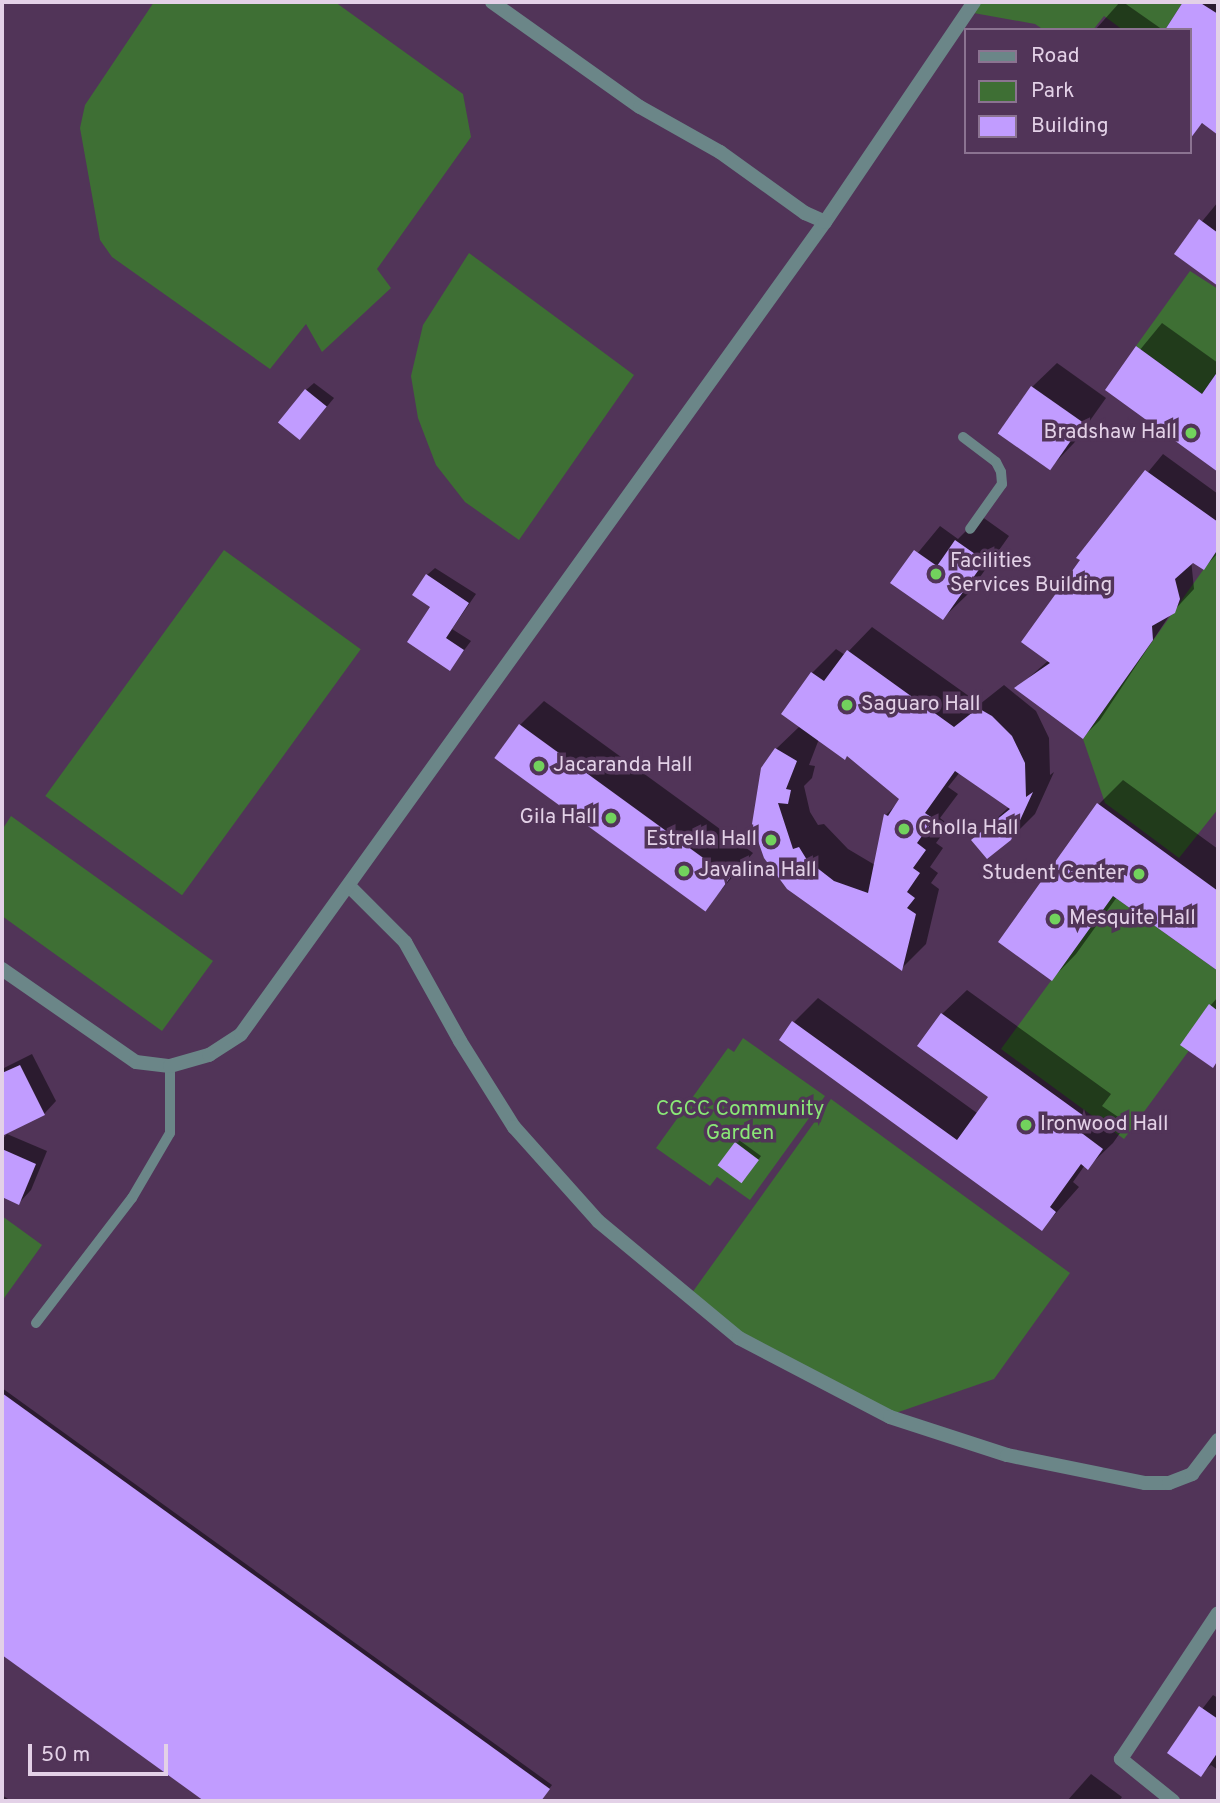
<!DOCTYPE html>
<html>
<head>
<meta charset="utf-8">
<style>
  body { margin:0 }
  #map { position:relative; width:1220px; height:1803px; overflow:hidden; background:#513458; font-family:Overpass,sans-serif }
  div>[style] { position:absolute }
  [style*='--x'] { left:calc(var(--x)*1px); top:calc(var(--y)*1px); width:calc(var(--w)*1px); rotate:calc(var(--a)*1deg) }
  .green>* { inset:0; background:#3e6f34; transform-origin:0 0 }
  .shadow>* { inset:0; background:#0007 }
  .building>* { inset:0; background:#c19cff; transform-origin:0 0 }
  .service>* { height:10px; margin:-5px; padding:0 5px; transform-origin:5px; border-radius:5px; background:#6b8688 }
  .minor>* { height:14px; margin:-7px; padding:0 7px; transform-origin:7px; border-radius:7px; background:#6b8688 }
  .dots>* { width:19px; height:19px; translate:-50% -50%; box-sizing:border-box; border:4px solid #513458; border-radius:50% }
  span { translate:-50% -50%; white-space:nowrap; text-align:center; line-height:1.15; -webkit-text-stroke:7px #513458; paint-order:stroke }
  .poi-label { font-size:21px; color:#e3d1e7 }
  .right { translate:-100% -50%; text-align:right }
  .left { translate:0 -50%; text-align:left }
  .park-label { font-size:21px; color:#8ae777 }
  .frame { position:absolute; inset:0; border:4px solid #e3d1e7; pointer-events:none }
  .legend { position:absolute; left:964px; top:28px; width:228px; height:126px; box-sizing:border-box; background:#513458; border:2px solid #8b7391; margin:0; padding:9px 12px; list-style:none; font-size:21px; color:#e3d1e7 }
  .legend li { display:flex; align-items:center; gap:14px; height:35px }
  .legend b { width:35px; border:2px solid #8b7391 }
  .scale { position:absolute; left:28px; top:1744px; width:140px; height:32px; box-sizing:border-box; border:4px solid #e3d1e7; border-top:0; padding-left:9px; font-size:21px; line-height:24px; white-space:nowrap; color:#e3d1e7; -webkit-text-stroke:5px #513458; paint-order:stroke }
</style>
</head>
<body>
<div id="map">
  <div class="green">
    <div style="clip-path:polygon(154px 2px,335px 2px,463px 94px,471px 137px,377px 269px,391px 288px,322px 352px,306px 324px,270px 369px,112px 257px,100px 240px,80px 128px,85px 105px)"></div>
    <div style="clip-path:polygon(975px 2px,1183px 2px,1165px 30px,1123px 30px,1104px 16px,1093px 30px,1044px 30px,1035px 24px,968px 12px)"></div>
    <div style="clip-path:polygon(469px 253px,634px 375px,519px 540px,465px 502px,436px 465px,418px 418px,411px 376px,423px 325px)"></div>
    <div style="clip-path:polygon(1190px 271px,1218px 289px,1218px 371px,1202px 394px,1136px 346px)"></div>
    <div style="clip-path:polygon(1218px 549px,1218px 809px,1179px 858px,1105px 803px,1083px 739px)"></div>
    <div style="left:224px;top:550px;width:169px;height:304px;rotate:36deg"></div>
    <div style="clip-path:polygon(11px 816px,213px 961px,162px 1031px,2px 916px,2px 830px)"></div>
    <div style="clip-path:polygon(1113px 896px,1218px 971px,1218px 1011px,1124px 1139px,1001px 1049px)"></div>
    <div style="clip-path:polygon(743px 1038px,825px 1096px,750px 1200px,717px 1177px,710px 1186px,656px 1148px,728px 1048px,734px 1052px)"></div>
    <div style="clip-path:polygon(831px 1099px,1070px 1273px,994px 1379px,887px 1416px,739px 1338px,689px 1297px)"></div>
    <div style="clip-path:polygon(2px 1216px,42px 1245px,2px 1301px)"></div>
  </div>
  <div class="shadow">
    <div style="clip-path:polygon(1120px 2px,1123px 2px,1163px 30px,1095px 30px)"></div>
    <div style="clip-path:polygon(1185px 2px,1218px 2px,1218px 132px,1204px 122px,1193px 132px,1190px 30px,1167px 30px)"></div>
    <div style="clip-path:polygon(1218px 202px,1218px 283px,1176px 253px)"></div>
    <div style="clip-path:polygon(1162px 323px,1218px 363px,1218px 469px,1107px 390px)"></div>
    <div style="clip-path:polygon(1057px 363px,1106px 398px,1074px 443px,1050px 468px,1032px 387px)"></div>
    <div style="clip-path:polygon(314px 383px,334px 398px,301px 438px,306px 390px)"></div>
    <div style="clip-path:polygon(1163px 454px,1218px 494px,1218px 553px,1204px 568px,1191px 559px,1194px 589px,1169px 616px,1100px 720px,1083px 737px,1017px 688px,1049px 660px,1082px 560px,1078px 557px)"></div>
    <div style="clip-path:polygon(981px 516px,1009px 536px,968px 594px,943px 618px,893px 583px,940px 526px,958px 539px)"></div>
    <div style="clip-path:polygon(435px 568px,476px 594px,452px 629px,471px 641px,450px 669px,427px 575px)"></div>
    <div style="clip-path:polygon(evenodd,872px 627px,980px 704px,1004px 685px,1036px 711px,1049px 738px,1050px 775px,1054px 772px,1035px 814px,1010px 839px,974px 840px,1009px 807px,960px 772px,948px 787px,958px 794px,940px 818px,949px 825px,936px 843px,943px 848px,930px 867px,938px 873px,931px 883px,939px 889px,926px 944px,902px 968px,807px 902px,775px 873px,753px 824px,776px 749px,800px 726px,812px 673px,836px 649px,845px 655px,872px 627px,819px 739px,848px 754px,902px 799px,886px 815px,875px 865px,848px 849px,824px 824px,818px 825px,810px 812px,804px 786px,812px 778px,815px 766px,809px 765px,819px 739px)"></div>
    <div style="clip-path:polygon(544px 701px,753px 853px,704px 910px,520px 725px)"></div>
    <div style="clip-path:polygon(1123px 780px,1218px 849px,1218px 969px,1117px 897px,1076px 954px,1052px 979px,1099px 804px)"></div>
    <div style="clip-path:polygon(967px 990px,1111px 1094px,1102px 1106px,1127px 1123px,1113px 1143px,1088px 1167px,1085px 1165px,1073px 1182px,1079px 1187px,1042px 1229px,794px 1022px,818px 998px,977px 1113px,990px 1097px,942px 1014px)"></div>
    <div style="clip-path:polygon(1218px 997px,1218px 1060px,1212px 1066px,1210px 1006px)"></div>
    <div style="clip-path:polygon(32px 1054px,56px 1101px,44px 1114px,2px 1134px,2px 1069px)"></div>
    <div style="clip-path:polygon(7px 1134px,47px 1151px,31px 1190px,19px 1203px,2px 1196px,2px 1140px)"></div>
    <div style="clip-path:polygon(739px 1140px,761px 1156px,746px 1177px,736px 1143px)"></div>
    <div style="clip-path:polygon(2px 1388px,552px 1785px,540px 1801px,207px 1801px,2px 1653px)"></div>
    <div style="clip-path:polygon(1213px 1695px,1218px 1698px,1218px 1770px,1211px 1765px,1201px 1774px,1169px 1752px)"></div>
    <div style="clip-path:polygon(1091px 1774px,1122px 1797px,1119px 1801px,1067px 1801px)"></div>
    <div style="clip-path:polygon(2px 1795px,11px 1801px,2px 1801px)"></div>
  </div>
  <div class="building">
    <div style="clip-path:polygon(1183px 2px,1199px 2px,1218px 14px,1218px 135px,1202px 123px,1190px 139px,1190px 30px,1165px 30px)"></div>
    <div style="clip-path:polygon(1199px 219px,1218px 233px,1218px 286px,1174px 254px)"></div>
    <div style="clip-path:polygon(1136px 346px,1202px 394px,1218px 371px,1218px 472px,1105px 390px)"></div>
    <div style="left:1031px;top:386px;width:64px;height:58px;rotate:35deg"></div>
    <div style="left:305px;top:389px;width:28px;height:43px;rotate:39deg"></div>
    <div style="clip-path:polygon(1145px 470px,1218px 522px,1218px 549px,1204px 570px,1193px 563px,1175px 579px,1180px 599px,1175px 613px,1152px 626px,1153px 640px,1083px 739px,1014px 688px,1050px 663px,1021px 642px,1080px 560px,1076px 558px)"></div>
    <div style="clip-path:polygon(955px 540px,985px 561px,943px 620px,890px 583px,914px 550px,937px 566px)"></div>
    <div style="clip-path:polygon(426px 574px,469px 603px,446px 638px,464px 650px,450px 671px,407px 642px,430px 607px,412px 595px)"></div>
    <div style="clip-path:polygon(847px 650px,954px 727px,978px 708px,992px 716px,1012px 736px,1025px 763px,1026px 797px,1033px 792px,1011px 840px,987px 859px,971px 840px,1010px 809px,955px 771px,925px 813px,934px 819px,917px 843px,926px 850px,913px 868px,920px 873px,907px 892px,915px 898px,907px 908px,916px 914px,902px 971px,787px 889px,764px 858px,752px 824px,761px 768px,775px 748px,797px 761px,786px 789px,791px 790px,788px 804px,778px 803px,793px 849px,799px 847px,807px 860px,834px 881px,868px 893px,884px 814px,888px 816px,899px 799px,847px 756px,845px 760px,781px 714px,811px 672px,824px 681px)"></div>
    <div style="left:519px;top:724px;width:261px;height:42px;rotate:36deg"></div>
    <div style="clip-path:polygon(1097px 803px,1218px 891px,1218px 971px,1113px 896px,1052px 981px,998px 942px)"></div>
    <div style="clip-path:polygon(1209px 1004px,1218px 1011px,1218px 1060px,1213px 1068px,1180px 1045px)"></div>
    <div style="clip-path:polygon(941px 1013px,1088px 1119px,1079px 1131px,1103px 1149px,1088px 1170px,1081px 1164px,1050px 1207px,1056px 1212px,1042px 1231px,779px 1040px,792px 1021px,957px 1140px,988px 1097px,917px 1046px)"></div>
    <div style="clip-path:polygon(20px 1065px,45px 1115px,2px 1136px,2px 1073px)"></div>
    <div style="left:735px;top:1142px;width:30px;height:29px;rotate:37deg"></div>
    <div style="clip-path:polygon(2px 1149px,36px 1164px,19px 1205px,2px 1197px)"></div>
    <div style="clip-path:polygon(2px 1393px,550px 1789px,541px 1801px,204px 1801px,2px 1655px)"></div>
    <div style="clip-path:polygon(1199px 1706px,1218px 1719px,1218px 1752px,1201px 1777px,1167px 1753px)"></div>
  </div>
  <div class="service">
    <div style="--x:963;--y:437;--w:41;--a:37.1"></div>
    <div style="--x:996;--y:462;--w:11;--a:63"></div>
    <div style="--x:1001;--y:472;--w:12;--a:85"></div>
    <div style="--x:1002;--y:484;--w:55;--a:125.4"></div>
    <div style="--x:36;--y:1323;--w:158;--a:-52.5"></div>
    <div style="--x:132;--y:1198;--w:75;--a:-59.7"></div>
    <div style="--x:170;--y:1133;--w:67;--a:-90"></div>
  </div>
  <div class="minor">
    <div style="--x:492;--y:2;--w:181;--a:35.4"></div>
    <div style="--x:640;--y:107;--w:92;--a:29.4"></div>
    <div style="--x:720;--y:152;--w:105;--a:35.7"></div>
    <div style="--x:805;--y:213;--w:22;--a:24"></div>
    <div style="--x:350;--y:887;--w:78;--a:45"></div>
    <div style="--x:405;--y:942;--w:113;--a:60.9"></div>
    <div style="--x:460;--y:1041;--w:102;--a:57.9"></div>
    <div style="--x:514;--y:1127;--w:126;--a:48.2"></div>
    <div style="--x:598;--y:1221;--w:183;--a:39.7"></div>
    <div style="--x:739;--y:1338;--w:170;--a:27.6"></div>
    <div style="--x:890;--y:1417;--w:123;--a:18"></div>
    <div style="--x:1007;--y:1455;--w:141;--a:11.5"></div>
    <div style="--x:1145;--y:1483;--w:24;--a:0"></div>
    <div style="--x:1169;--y:1483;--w:25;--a:-21"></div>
    <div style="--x:1192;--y:1474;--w:43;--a:-52.6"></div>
    <div style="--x:2;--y:969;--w:163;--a:34.8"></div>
    <div style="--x:136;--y:1062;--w:34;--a:7"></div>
    <div style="--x:170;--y:1066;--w:41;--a:-15.8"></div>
    <div style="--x:209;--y:1055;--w:38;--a:-33"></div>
    <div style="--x:241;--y:1034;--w:1000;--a:-54.28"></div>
    <div style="--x:825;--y:222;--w:266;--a:-55.9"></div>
    <div style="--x:1173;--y:1801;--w:67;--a:-141.1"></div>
    <div style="--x:1121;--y:1759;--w:175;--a:-56.4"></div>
  </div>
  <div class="dots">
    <div style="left:1191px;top:433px;background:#72d25d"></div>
    <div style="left:936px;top:574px;background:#72d25d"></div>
    <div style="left:847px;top:705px;background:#72d25d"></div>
    <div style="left:539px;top:766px;background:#72d25d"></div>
    <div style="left:611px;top:818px;background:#72d25d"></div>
    <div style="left:904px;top:829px;background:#72d25d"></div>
    <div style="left:771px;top:840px;background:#72d25d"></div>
    <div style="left:684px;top:871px;background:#72d25d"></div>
    <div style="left:1139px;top:874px;background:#72d25d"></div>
    <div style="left:1055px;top:919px;background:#72d25d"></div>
    <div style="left:1026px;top:1125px;background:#72d25d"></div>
  </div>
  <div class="poi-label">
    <span class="right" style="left:1177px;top:433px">Bradshaw Hall</span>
    <span class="left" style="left:950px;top:574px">Facilities<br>Services Building</span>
    <span class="left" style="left:861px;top:705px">Saguaro Hall</span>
    <span class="left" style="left:553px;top:766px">Jacaranda Hall</span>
    <span class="right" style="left:597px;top:818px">Gila Hall</span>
    <span class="left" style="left:918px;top:829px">Cholla Hall</span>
    <span class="right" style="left:757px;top:840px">Estrella Hall</span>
    <span class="left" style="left:698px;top:871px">Javalina Hall</span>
    <span class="right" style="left:1125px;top:874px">Student Center</span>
    <span class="left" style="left:1069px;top:919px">Mesquite Hall</span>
    <span class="left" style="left:1040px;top:1125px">Ironwood Hall</span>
  </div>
  <div class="park-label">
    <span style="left:740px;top:1122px">CGCC Community<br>Garden</span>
  </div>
  <div class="frame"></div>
  <ul class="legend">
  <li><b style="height:9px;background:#6b8688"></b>Road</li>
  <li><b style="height:19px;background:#3e6f34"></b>Park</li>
  <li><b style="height:19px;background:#c19cff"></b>Building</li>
  </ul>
  <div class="scale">50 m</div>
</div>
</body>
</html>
